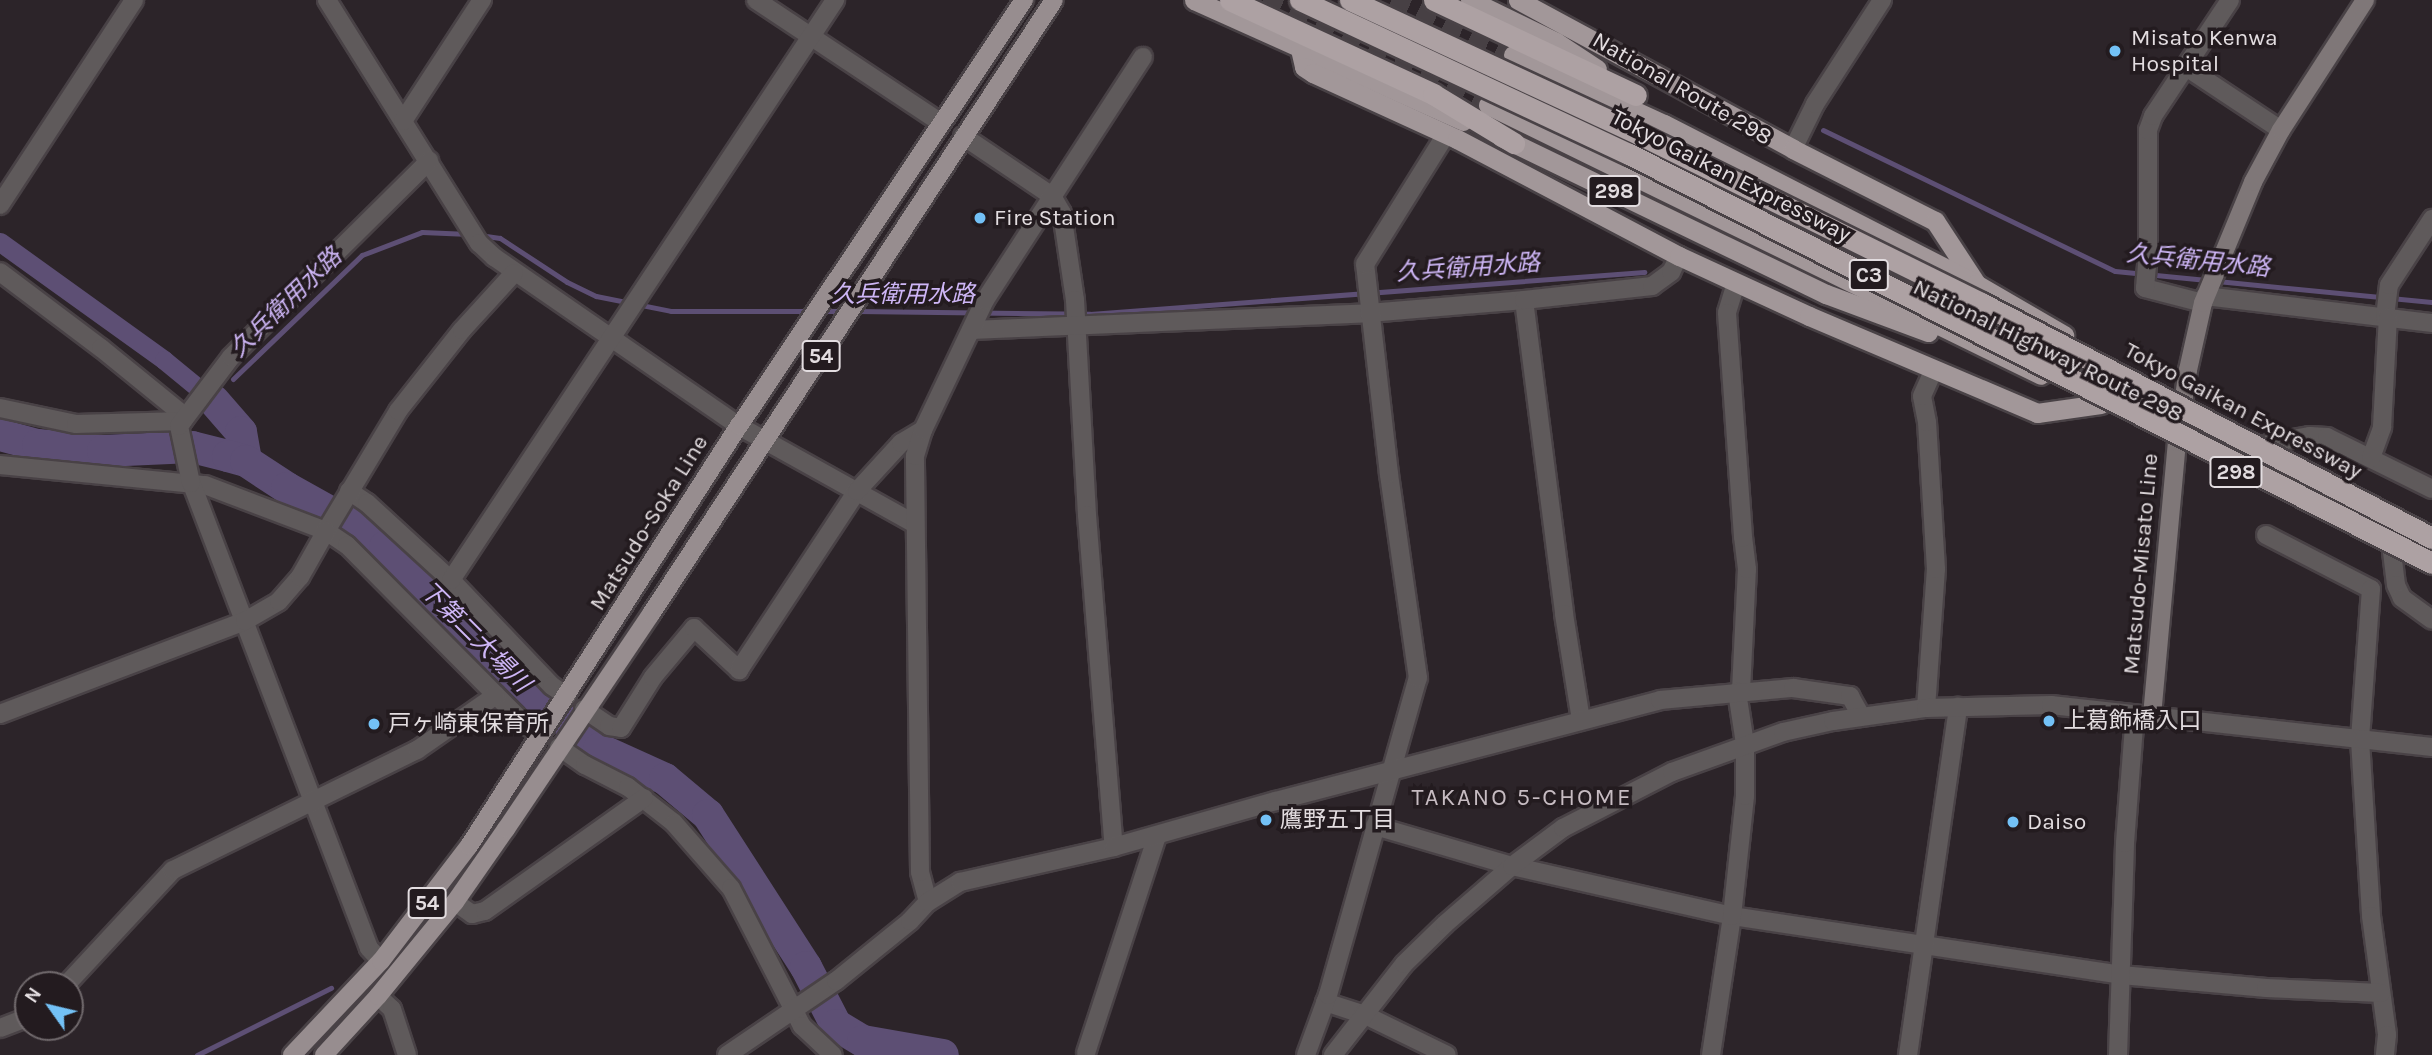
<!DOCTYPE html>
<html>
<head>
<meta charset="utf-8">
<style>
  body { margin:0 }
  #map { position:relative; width:2432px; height:1055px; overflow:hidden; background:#2c2429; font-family:Karla,"Noto Sans JP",sans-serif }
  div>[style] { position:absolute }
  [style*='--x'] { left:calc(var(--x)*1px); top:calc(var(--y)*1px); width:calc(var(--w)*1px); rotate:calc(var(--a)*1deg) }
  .stream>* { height:5px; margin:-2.5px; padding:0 2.5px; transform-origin:2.5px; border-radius:2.5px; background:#5d4f74 }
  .canal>* { height:19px; margin:-9.5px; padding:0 9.5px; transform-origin:9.5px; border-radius:9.5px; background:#5d4f74 }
  .river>* { height:32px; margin:-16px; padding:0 16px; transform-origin:16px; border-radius:16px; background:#5d4f74 }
  .trunk-tunnel>* { height:19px; margin-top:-9.5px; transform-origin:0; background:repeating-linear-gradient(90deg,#474044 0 19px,transparent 0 29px) }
  .roads { filter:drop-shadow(2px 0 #494246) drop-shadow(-2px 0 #494246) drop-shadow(0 2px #494246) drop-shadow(0 -2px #494246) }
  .minor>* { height:18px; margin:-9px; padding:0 9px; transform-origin:9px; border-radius:9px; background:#5f5a5b }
  .tertiary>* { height:18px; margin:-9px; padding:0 9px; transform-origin:9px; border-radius:9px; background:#5f5a5b }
  .secondary>* { height:18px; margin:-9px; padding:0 9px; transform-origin:9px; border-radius:9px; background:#7f7778 }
  .primary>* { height:18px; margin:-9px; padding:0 9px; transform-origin:9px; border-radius:9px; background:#978d8f }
  .trunk>* { height:19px; margin:-9.5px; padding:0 9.5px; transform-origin:9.5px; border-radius:9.5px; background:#a29799 }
  .motorway>* { height:21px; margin:-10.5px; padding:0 10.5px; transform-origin:10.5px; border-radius:10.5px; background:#ada1a3 }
  .bridges { filter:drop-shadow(2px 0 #494246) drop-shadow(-2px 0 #494246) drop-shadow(0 2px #494246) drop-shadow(0 -2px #494246) }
  .motorway-bridge>* { height:21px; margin:-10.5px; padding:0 10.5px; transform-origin:10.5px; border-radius:10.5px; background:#ada1a3 }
  .dots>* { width:19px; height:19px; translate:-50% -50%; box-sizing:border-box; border:4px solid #231b1f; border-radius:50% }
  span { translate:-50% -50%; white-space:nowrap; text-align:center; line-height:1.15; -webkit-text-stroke:7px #231b1f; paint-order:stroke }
  .shield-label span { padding:2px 5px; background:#231b1f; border:2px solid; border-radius:5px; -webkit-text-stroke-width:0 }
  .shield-label { font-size:21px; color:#e3dde0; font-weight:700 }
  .poi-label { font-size:23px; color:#e3dde0 }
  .left { translate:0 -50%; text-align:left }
  .street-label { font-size:23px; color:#e3dde0 }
  .water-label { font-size:24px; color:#ceb6f6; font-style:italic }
  .neighbourhood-label { font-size:24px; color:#c6bbc1; letter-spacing:2px }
  .north { position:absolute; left:14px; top:971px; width:70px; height:70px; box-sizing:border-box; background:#231b1f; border:2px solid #70696c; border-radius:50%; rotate:304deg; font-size:19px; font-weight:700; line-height:28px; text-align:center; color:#e3dde0 }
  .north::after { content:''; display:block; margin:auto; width:24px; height:32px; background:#73c1f6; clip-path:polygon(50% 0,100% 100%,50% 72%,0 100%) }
</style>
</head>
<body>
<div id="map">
  <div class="stream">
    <div style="--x:1823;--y:130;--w:324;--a:25.8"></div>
    <div style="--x:2115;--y:271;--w:92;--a:5.6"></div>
    <div style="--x:479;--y:235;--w:21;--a:8"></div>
    <div style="--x:500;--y:238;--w:80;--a:33.3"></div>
    <div style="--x:567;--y:282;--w:32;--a:26"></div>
    <div style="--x:596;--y:296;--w:76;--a:11.3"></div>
    <div style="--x:671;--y:311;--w:141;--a:0"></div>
    <div style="--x:2217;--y:281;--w:216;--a:5.6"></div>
    <div style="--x:821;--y:311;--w:26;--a:0"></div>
    <div style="--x:856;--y:311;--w:234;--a:0.7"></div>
    <div style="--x:1090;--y:314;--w:556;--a:-4.34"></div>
    <div style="--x:233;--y:379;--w:179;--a:-43.9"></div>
    <div style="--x:362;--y:255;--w:64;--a:-21"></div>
    <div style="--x:422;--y:232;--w:47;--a:2.4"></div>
    <div style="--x:197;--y:1055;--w:150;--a:-26.6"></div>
  </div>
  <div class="canal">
    <div style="--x:0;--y:242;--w:202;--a:35.7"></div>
    <div style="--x:164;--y:360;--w:65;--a:39.4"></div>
  </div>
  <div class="river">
    <div style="--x:214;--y:401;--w:41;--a:48.9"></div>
    <div style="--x:241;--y:432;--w:29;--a:80"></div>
    <div style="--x:0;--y:435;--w:39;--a:15"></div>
    <div style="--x:38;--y:445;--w:65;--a:5.3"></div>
    <div style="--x:103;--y:451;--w:89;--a:-2.6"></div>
    <div style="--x:192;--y:447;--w:37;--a:14"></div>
    <div style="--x:228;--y:456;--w:19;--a:16"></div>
    <div style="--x:246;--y:461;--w:49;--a:33.4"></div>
    <div style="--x:287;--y:488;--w:62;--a:29.1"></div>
    <div style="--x:341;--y:518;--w:53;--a:33.4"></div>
    <div style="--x:385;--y:547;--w:216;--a:44.6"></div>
    <div style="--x:539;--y:699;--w:78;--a:39.8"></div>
    <div style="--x:599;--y:749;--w:72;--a:24.4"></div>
    <div style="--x:665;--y:779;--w:56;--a:39.9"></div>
    <div style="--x:708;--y:815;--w:181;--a:57.2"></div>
    <div style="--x:806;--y:967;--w:65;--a:62.7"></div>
    <div style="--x:836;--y:1025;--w:31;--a:31"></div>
    <div style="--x:863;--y:1041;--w:81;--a:9.9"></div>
  </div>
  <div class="trunk-tunnel">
    <div style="--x:1263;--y:0;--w:248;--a:25"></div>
    <div style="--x:1391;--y:0;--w:134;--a:24.3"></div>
  </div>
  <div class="roads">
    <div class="minor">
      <div style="--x:327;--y:0;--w:287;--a:58"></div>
      <div style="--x:479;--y:243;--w:21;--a:43"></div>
      <div style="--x:494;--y:257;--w:298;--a:34.6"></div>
      <div style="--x:739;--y:426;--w:201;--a:29.1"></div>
      <div style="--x:756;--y:0;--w:222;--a:33.6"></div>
      <div style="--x:403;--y:121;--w:145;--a:-56.9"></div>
      <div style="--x:963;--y:136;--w:107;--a:34"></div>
      <div style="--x:1052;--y:196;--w:20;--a:60"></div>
      <div style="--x:1062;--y:213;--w:88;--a:81.5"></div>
      <div style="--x:1075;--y:300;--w:215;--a:86.8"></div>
      <div style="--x:1087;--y:515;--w:333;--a:85.4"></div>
      <div style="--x:1793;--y:149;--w:50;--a:-63.9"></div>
      <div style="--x:1815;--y:104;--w:124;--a:-57.2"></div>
      <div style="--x:0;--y:205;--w:245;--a:-56.8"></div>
      <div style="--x:0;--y:272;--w:126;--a:37"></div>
      <div style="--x:101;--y:348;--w:109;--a:39.1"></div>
      <div style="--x:2205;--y:296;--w:229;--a:6.8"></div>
      <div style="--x:1524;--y:300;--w:317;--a:82.7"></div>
      <div style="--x:1564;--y:614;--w:107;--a:80.9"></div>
      <div style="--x:2203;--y:303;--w:60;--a:-165.5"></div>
      <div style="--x:2145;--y:288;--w:35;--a:-85"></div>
      <div style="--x:2148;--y:253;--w:123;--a:-90"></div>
      <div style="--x:2148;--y:130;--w:15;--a:-70"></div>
      <div style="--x:2153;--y:116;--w:139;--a:-56.4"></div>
      <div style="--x:2385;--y:317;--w:32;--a:-83"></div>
      <div style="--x:2389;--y:285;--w:79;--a:-56.9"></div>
      <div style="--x:971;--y:330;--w:398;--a:-2.4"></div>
      <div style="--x:1369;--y:313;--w:156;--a:-4.8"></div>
      <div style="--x:1524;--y:300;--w:129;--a:-6.2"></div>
      <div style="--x:1652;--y:286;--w:24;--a:-36"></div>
      <div style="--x:1671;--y:272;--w:18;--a:-63"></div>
      <div style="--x:0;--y:408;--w:78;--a:11.9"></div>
      <div style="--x:76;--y:424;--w:107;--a:-1.6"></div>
      <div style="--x:2270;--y:443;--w:41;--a:-9.9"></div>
      <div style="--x:2310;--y:436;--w:17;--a:3"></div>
      <div style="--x:2327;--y:437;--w:117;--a:26.3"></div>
      <div style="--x:2371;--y:458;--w:33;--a:-70"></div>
      <div style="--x:2382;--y:427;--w:110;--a:-86.9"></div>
      <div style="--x:0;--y:465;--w:206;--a:5.6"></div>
      <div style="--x:205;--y:485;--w:129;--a:20.8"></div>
      <div style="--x:326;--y:531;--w:25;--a:34"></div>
      <div style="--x:347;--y:545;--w:252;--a:45.2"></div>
      <div style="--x:525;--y:724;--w:19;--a:35"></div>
      <div style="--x:349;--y:491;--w:22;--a:34"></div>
      <div style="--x:367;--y:503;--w:114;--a:42.5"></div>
      <div style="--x:451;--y:580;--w:146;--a:46.4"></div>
      <div style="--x:552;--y:686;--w:18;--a:34"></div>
      <div style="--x:326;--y:531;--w:140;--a:-59"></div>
      <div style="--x:398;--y:411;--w:103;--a:-51.7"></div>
      <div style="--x:462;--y:330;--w:77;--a:-47.6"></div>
      <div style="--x:2266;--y:535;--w:118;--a:27.2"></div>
      <div style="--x:2371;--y:589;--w:151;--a:94.2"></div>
      <div style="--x:2360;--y:740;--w:176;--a:86.4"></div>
      <div style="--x:2371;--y:916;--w:120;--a:82.3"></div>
      <div style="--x:2387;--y:1035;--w:20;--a:96"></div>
      <div style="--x:2392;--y:552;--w:33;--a:83"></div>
      <div style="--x:2396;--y:585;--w:14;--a:65"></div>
      <div style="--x:2402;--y:598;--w:37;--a:36"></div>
      <div style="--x:451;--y:580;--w:696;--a:-56.49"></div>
      <div style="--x:1741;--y:691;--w:122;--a:-87.2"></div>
      <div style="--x:1747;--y:569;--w:32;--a:-97"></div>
      <div style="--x:1926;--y:708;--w:139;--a:-85.9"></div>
      <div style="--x:1936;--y:569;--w:147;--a:-93.5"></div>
      <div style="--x:1927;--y:422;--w:26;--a:-101"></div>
      <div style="--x:1922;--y:396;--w:27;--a:-66"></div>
      <div style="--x:584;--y:709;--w:30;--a:34"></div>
      <div style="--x:609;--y:726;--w:12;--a:9"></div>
      <div style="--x:621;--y:728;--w:60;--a:-57.9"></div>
      <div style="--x:653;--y:677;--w:64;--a:-50.1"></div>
      <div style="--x:694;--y:628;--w:62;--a:43"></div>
      <div style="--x:739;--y:670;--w:214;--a:-56.6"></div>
      <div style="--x:857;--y:491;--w:65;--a:-47.5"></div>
      <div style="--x:901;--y:443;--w:26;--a:-31"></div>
      <div style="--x:559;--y:747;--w:32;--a:35"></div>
      <div style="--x:585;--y:765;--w:48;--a:27.1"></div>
      <div style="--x:628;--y:787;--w:58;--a:38"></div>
      <div style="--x:674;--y:823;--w:86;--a:48.8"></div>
      <div style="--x:731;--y:888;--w:155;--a:62.8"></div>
      <div style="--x:802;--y:1026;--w:42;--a:43.1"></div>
      <div style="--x:1375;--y:826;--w:143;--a:16.3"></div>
      <div style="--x:1512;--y:866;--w:226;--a:12.8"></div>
      <div style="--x:1732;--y:916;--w:393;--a:8.6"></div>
      <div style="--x:2121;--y:975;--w:146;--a:5.1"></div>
      <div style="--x:2266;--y:988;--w:115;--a:2.5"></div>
      <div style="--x:455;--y:902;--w:21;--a:35"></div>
      <div style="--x:472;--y:914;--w:13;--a:-13"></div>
      <div style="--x:485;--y:911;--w:195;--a:-35.4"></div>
      <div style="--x:928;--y:902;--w:31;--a:-105"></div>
      <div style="--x:920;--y:872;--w:416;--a:-90.7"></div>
      <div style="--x:915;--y:456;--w:27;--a:-73"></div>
      <div style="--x:923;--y:430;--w:144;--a:-64.5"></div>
      <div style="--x:985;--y:300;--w:290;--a:-57"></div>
      <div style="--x:381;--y:961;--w:18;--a:-133"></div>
      <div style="--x:369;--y:948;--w:498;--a:-110.9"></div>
      <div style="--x:191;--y:483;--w:58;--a:-101.9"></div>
      <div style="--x:179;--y:426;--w:86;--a:-53"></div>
      <div style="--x:231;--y:357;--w:279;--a:-44.7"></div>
      <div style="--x:378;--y:996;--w:19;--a:43"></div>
      <div style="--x:392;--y:1009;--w:48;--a:71.9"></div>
      <div style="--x:1325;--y:1002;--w:40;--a:18"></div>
      <div style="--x:1363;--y:1014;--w:93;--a:26"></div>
      <div style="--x:1086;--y:1053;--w:228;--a:-71.9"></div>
      <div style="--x:1306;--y:1055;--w:64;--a:-69.9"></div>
      <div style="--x:1328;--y:995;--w:330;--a:-74.2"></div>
      <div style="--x:1418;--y:678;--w:206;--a:-98.1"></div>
      <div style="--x:1389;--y:474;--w:211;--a:-96.5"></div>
      <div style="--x:1365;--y:264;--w:151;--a:-58"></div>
      <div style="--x:1711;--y:1055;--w:141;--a:-81.4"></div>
      <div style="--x:1732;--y:916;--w:121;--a:-83.8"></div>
      <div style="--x:1745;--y:796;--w:52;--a:-90"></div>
      <div style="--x:1745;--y:744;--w:53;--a:-98.7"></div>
      <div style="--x:1908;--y:1055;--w:352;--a:-81.8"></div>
      <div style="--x:2118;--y:1055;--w:212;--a:-88.1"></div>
      <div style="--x:2125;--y:843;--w:129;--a:-85.6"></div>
    </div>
    <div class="tertiary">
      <div style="--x:2186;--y:67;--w:114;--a:33.6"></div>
      <div style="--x:1736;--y:283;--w:31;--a:107"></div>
      <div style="--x:1727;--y:313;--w:225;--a:85.9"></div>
      <div style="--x:0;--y:714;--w:262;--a:-20.8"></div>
      <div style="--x:245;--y:621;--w:39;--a:-30"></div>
      <div style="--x:279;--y:601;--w:32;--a:-49"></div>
      <div style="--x:300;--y:577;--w:53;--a:-60.5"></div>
      <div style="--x:66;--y:985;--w:157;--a:-47.1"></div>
      <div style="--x:173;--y:870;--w:272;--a:-26.2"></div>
      <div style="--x:417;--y:750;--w:96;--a:-34.8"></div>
      <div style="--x:0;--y:1028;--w:30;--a:-21"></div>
      <div style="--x:727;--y:1055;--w:132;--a:-34.2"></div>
      <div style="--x:836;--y:981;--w:95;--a:-39"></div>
      <div style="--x:910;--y:921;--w:26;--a:-47"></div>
      <div style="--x:928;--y:902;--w:38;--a:-32"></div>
      <div style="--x:960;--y:882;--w:158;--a:-12.8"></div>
      <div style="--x:1114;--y:847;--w:168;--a:-15.9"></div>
      <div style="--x:1276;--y:801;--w:397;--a:-14.7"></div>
      <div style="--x:1660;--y:700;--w:134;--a:-5.2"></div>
      <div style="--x:1793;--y:688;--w:58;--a:8"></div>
      <div style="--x:1850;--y:696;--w:23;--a:61"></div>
      <div style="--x:1333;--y:1055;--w:115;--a:-52"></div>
      <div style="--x:1404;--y:964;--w:57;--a:-44.3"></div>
      <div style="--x:1445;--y:924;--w:89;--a:-40.9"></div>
      <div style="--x:1512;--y:866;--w:64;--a:-36.7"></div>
      <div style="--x:1563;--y:828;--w:123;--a:-27.2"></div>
      <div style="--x:1672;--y:772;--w:118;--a:-19.8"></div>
      <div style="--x:1783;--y:732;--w:51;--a:-12.4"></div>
      <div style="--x:1833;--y:721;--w:94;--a:-8"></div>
      <div style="--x:1926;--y:708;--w:125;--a:-1.4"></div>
      <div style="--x:2051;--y:705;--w:383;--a:6.3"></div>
    </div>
    <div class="secondary">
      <div style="--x:2152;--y:716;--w:275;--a:-84.8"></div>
      <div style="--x:2177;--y:442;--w:73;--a:-81.3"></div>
      <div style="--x:2188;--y:370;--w:69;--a:-77.4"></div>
      <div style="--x:2203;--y:303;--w:131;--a:-67.5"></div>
      <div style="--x:2253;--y:182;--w:59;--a:-61.7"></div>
      <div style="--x:2281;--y:130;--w:155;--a:-57.1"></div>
    </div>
    <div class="primary">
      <div style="--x:292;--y:1055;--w:129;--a:-46.6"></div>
      <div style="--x:381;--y:961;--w:145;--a:-52.6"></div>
      <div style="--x:469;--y:846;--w:499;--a:-57.3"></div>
      <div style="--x:739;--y:426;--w:513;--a:-56.22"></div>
      <div style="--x:324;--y:1055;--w:80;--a:-47.5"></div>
      <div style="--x:378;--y:996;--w:122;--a:-50.7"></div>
      <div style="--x:455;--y:902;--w:89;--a:-55.1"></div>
      <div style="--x:506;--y:829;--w:259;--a:-56"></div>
      <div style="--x:651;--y:614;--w:734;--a:-56.72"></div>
    </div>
    <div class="trunk">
      <div style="--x:1194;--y:0;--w:295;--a:24.2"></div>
      <div style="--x:1470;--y:0;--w:96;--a:26"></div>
      <div style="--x:1556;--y:42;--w:49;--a:33.4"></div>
      <div style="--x:1518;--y:0;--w:313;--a:28.4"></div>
      <div style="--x:1793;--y:149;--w:159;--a:26.9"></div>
      <div style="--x:1935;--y:221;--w:73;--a:56.7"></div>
      <div style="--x:1300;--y:49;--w:18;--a:77"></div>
      <div style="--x:1304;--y:67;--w:11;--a:34"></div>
      <div style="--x:1313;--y:73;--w:158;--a:24.6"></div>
      <div style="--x:1457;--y:139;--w:251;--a:27.8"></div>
      <div style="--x:1679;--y:256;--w:143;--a:24.8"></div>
      <div style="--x:1809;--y:316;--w:248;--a:23"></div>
      <div style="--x:2037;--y:413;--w:64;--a:-8.1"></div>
      <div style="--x:1513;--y:55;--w:166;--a:24.6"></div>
      <div style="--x:1664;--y:124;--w:351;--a:27.1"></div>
      <div style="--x:1976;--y:284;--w:102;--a:30.1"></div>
      <div style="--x:1488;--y:105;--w:615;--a:26.02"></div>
      <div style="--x:1501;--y:137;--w:361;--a:25.8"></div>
      <div style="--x:1826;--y:294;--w:109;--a:20.4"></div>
    </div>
    <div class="motorway">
      <div style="--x:1230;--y:0;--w:224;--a:24.8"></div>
      <div style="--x:1433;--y:94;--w:95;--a:31.2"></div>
      <div style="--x:1434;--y:0;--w:223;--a:25.2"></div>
    </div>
  </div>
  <div class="bridges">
    <div class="motorway-bridge">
      <div style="--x:1300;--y:0;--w:363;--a:25.1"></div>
      <div style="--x:1629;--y:154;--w:901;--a:26.99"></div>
      <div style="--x:1350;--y:0;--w:319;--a:24.9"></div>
      <div style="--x:1639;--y:134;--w:381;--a:26.3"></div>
      <div style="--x:1981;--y:303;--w:509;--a:27.52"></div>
    </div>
  </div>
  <div class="dots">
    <div style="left:2115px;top:51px;background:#73c1f6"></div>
    <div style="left:980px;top:218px;background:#73c1f6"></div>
    <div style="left:2049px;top:721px;background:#73c1f6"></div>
    <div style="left:374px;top:724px;background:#73c1f6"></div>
    <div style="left:1266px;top:820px;background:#73c1f6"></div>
    <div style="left:2013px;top:822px;background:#73c1f6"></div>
  </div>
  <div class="shield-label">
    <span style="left:1614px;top:191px">298</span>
    <span style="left:1869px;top:275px">C3</span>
    <span style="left:821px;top:356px">54</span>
    <span style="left:2236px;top:472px">298</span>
    <span style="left:427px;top:903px">54</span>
  </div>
  <div class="poi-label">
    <span class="left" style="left:2131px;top:51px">Misato Kenwa<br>Hospital</span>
    <span class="left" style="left:994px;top:218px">Fire Station</span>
    <span class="left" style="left:2063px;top:721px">上葛飾橋入口</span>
    <span class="left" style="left:388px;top:724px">戸ヶ崎東保育所</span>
    <span class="left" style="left:1280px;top:820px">鷹野五丁目</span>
    <span class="left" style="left:2027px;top:822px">Daiso</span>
  </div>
  <div class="street-label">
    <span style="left:1682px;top:89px;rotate:30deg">National Route 298</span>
    <span style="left:1731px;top:176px;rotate:27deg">Tokyo Gaikan Expressway</span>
    <span style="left:2048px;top:351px;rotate:26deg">National Highway Route 298</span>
    <span style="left:2243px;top:411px;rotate:28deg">Tokyo Gaikan Expressway</span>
    <span style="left:649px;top:523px;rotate:-58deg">Matsudo-Soka Line</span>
    <span style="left:2141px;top:564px;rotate:-85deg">Matsudo-Misato Line</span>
  </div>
  <div class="water-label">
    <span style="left:2198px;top:261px;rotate:6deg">久兵衛用水路</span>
    <span style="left:1468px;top:268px;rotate:-4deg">久兵衛用水路</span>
    <span style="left:903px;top:295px">久兵衛用水路</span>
    <span style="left:286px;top:303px;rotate:-44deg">久兵衛用水路</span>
    <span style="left:475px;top:637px;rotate:45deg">下第二大場川</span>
  </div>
  <div class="neighbourhood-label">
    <span style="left:1522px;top:798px">TAKANO 5-CHOME</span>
  </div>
  <div class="north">N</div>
</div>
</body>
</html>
